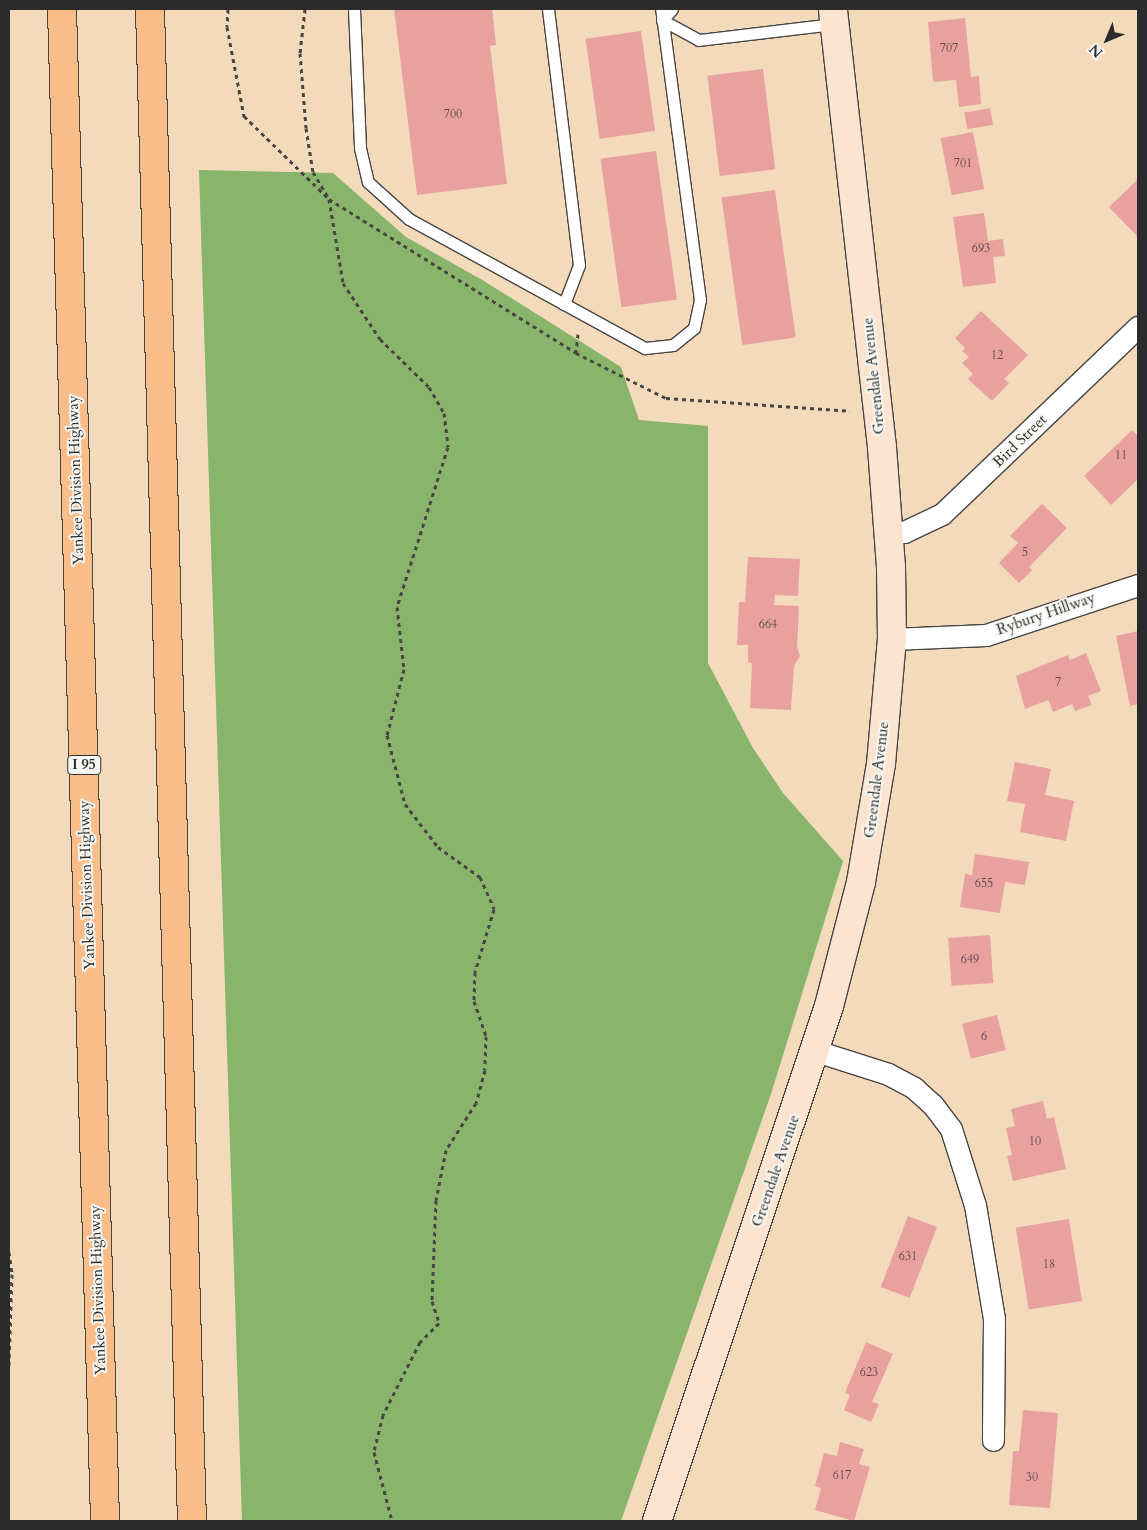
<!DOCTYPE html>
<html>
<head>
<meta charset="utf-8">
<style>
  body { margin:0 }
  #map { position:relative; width:1147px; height:1530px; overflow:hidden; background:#f2dabb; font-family:Cardo,serif }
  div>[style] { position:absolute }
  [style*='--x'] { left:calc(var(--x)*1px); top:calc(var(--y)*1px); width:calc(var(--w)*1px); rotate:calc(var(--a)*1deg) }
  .forest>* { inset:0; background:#88b46c }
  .building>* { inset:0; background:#e9a1a0; transform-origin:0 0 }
  .path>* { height:3px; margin-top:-1.5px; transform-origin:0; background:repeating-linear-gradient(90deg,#494541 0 4px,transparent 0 8px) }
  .roads { filter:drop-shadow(1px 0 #494541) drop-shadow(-1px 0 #494541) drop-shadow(0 1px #494541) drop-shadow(0 -1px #494541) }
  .service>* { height:11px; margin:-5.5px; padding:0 5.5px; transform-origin:5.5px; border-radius:5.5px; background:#fff }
  .minor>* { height:21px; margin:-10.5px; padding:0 10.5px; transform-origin:10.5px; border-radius:10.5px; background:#fff }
  .secondary>* { height:28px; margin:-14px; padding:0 14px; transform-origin:14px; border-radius:14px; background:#fce5d0 }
  .motorway>* { height:28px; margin:-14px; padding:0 14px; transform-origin:14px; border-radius:14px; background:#f8bd89 }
  span { translate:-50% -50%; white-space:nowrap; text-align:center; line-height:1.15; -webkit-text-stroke:4px #f6f6f2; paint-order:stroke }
  .number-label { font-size:12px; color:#5a4848 }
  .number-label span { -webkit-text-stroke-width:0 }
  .shield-label span { padding:1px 4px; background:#f6f6f2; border:1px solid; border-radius:4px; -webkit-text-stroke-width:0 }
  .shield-label { font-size:14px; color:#2b2b2b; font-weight:700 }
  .street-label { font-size:15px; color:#2b2b2b }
  .frame { position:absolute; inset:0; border:10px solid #2b2b2b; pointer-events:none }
  .north { position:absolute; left:1082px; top:15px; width:50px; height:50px; -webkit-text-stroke:4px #f6f6f2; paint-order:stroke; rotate:225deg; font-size:14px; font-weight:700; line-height:20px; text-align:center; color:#2b2b2b }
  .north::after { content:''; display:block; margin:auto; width:18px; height:22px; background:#2b2b2b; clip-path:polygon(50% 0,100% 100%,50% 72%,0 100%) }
</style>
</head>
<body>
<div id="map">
  <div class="forest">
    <div style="clip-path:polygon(199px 170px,333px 173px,406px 237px,484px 281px,621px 367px,639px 420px,708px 426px,708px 663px,753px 748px,783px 793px,843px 861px,771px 1094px,621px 1521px,242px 1521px)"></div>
  </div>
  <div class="building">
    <div style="clip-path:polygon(394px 9px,492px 9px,496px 45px,490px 46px,507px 184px,417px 195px)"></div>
    <div style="clip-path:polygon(965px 18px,971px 77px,979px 76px,981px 104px,959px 107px,956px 80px,933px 82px,928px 22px)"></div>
    <div style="left:641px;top:31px;width:101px;height:56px;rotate:82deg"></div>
    <div style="left:763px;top:69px;width:101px;height:56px;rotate:83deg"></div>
    <div style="left:990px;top:108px;width:17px;height:26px;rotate:80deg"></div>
    <div style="left:973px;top:132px;width:58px;height:33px;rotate:79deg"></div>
    <div style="left:656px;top:151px;width:150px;height:56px;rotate:82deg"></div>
    <div style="clip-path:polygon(1138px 179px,1138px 237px,1109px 207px)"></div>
    <div style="left:775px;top:190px;width:149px;height:54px;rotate:82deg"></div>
    <div style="clip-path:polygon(984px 213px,988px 241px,1003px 239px,1005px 256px,993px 257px,996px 283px,963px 287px,953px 217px)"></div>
    <div style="clip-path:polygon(981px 311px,1028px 355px,1004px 379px,1009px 383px,992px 401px,968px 379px,973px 374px,962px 363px,969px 357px,962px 351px,965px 348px,955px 338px)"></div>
    <div style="clip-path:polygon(1132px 430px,1138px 436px,1138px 479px,1111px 505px,1084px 476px)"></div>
    <div style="clip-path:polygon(1042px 504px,1067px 528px,1029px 567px,1032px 570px,1019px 583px,999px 563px,1018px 543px,1010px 536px)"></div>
    <div style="clip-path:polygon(748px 557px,800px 559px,798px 596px,775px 595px,774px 605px,799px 606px,797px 647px,800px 656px,794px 666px,791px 710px,750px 708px,752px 663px,748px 662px,748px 645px,737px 645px,739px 602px,745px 602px)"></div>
    <div style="clip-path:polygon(1138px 631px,1138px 704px,1130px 706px,1116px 636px)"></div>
    <div style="clip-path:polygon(1086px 653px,1101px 691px,1088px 696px,1092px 705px,1075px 711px,1072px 704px,1053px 712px,1048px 700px,1025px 709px,1016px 676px,1068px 655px,1070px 660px)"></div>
    <div style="clip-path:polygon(1015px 762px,1051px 769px,1045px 795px,1074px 801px,1066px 841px,1020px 832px,1025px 804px,1007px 801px)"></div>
    <div style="clip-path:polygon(975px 854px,1029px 862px,1025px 885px,1005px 882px,1000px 913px,960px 907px,965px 874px,972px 875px)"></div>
    <div style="left:990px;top:935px;width:48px;height:42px;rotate:86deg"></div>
    <div style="left:997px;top:1015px;width:36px;height:36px;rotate:76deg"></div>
    <div style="clip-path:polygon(1043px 1101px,1047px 1119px,1054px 1117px,1066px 1169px,1013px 1181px,1007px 1156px,1012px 1155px,1006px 1128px,1015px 1126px,1011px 1109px)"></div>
    <div style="left:908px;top:1216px;width:31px;height:76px;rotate:21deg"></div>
    <div style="left:1069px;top:1219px;width:83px;height:54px;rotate:81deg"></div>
    <div style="clip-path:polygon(866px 1342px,893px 1354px,872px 1402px,879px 1404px,871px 1422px,844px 1410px,850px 1395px,845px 1393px)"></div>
    <div style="clip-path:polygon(1023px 1410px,1058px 1413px,1050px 1508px,1009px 1505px,1013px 1451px,1019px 1451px)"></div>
    <div style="clip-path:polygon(840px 1442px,864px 1449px,859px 1464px,870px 1467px,854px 1521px,815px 1510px,821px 1488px,815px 1486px,824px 1453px,837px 1456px)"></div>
  </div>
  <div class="path">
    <div style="--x:228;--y:9;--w:18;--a:93"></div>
    <div style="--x:227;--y:27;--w:91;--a:79.2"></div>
    <div style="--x:244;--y:116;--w:119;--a:44.3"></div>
    <div style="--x:329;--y:199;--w:291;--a:31.9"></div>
    <div style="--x:305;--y:9;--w:44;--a:96.5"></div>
    <div style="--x:300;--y:53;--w:75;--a:85.4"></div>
    <div style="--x:306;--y:128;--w:45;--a:81"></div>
    <div style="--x:313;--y:172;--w:31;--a:59"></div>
    <div style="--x:329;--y:199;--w:85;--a:80.5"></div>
    <div style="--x:343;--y:283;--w:67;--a:56.5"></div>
    <div style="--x:380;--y:339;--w:69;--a:44.4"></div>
    <div style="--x:429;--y:387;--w:30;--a:60"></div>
    <div style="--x:444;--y:413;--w:34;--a:83"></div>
    <div style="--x:448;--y:447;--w:168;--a:107.7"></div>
    <div style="--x:397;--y:607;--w:62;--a:83.6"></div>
    <div style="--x:404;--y:669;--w:68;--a:104.4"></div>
    <div style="--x:387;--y:735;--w:71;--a:75.4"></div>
    <div style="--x:405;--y:804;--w:54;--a:52.5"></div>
    <div style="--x:438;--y:847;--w:52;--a:35.5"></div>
    <div style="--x:480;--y:877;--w:35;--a:66"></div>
    <div style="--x:494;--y:909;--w:66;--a:106.8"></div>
    <div style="--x:475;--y:972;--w:29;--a:92"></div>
    <div style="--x:474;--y:1001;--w:37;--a:71"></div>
    <div style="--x:486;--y:1036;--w:34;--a:92"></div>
    <div style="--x:485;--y:1070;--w:34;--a:105"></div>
    <div style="--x:476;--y:1103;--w:56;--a:122.6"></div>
    <div style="--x:446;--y:1150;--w:51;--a:101.3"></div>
    <div style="--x:436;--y:1200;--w:101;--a:92.3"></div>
    <div style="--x:432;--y:1301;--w:23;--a:72"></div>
    <div style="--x:439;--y:1323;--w:27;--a:135"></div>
    <div style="--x:420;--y:1342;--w:82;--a:116.9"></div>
    <div style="--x:383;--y:1415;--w:38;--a:104"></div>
    <div style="--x:374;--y:1452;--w:71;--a:75.4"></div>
    <div style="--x:578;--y:334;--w:19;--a:96"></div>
    <div style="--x:576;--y:353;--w:101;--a:26.6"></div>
    <div style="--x:666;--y:398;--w:184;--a:4"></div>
    <div style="--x:9;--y:1252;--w:22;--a:82"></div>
    <div style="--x:12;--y:1274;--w:91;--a:91.9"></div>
  </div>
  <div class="roads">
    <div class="service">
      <div style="--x:354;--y:9;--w:139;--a:87.5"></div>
      <div style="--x:360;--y:148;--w:35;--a:77"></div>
      <div style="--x:368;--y:182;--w:55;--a:42.1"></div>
      <div style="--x:409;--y:219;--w:269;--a:28.7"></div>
      <div style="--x:645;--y:348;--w:28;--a:-6"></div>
      <div style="--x:673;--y:345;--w:27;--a:-39"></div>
      <div style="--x:694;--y:328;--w:29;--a:-78"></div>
      <div style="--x:700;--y:300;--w:294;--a:-97.6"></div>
      <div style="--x:548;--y:9;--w:258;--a:83.1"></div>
      <div style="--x:579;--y:265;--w:42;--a:111"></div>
      <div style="--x:672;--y:9;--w:15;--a:132"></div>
      <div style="--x:662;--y:20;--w:42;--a:28.4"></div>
      <div style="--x:699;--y:40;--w:136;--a:-6.8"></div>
    </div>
    <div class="minor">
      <div style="--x:889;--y:531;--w:15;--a:4"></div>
      <div style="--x:904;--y:532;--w:42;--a:-25.3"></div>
      <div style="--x:942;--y:514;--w:271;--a:-43.7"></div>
      <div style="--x:892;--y:639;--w:94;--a:-2.4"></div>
      <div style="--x:986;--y:635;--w:160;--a:-18.2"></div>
      <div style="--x:816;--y:1051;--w:76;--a:17.7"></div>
      <div style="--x:888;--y:1074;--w:30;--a:28"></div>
      <div style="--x:914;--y:1088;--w:25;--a:42"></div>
      <div style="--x:933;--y:1105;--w:30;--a:53"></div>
      <div style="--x:951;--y:1129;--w:80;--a:72.5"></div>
      <div style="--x:975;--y:1205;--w:116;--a:80.5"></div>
      <div style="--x:994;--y:1319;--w:121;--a:90.5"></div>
    </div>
    <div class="secondary">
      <div style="--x:657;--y:1521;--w:543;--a:-71.53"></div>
      <div style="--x:829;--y:1006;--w:128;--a:-75.5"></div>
      <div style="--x:861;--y:882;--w:120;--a:-80.4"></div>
      <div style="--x:881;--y:764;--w:125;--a:-85"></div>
      <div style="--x:892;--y:639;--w:72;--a:-90.8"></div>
      <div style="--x:891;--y:567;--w:120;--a:-94.3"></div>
      <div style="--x:882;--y:447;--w:441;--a:-96.4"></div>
    </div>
    <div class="motorway">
      <div style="--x:62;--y:9;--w:1513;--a:88.37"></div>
      <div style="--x:150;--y:9;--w:1513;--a:88.41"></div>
    </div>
  </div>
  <div class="number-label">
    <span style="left:949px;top:49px">707</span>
    <span style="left:453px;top:115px">700</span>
    <span style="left:963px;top:164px">701</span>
    <span style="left:981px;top:249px">693</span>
    <span style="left:997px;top:356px">12</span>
    <span style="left:1121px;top:456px">11</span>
    <span style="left:1025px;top:553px">5</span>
    <span style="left:768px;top:625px">664</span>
    <span style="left:1058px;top:683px">7</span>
    <span style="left:984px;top:884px">655</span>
    <span style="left:970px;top:960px">649</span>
    <span style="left:984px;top:1037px">6</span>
    <span style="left:1035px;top:1142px">10</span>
    <span style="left:908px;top:1257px">631</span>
    <span style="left:1049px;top:1265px">18</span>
    <span style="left:869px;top:1373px">623</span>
    <span style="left:842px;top:1476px">617</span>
    <span style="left:1032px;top:1478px">30</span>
  </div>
  <div class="shield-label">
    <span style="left:84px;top:765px">I 95</span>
  </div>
  <div class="street-label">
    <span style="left:874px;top:376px;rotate:-96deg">Greendale Avenue</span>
    <span style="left:1020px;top:441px;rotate:-44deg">Bird Street</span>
    <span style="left:76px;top:480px;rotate:-92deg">Yankee Division Highway</span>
    <span style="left:1046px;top:614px;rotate:-19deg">Rybury Hillway</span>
    <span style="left:877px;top:780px;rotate:-83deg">Greendale Avenue</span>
    <span style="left:87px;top:885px;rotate:-92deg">Yankee Division Highway</span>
    <span style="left:776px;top:1171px;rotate:-71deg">Greendale Avenue</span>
    <span style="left:98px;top:1290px;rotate:-92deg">Yankee Division Highway</span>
  </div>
  <div class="frame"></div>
  <div class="north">N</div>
</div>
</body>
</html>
